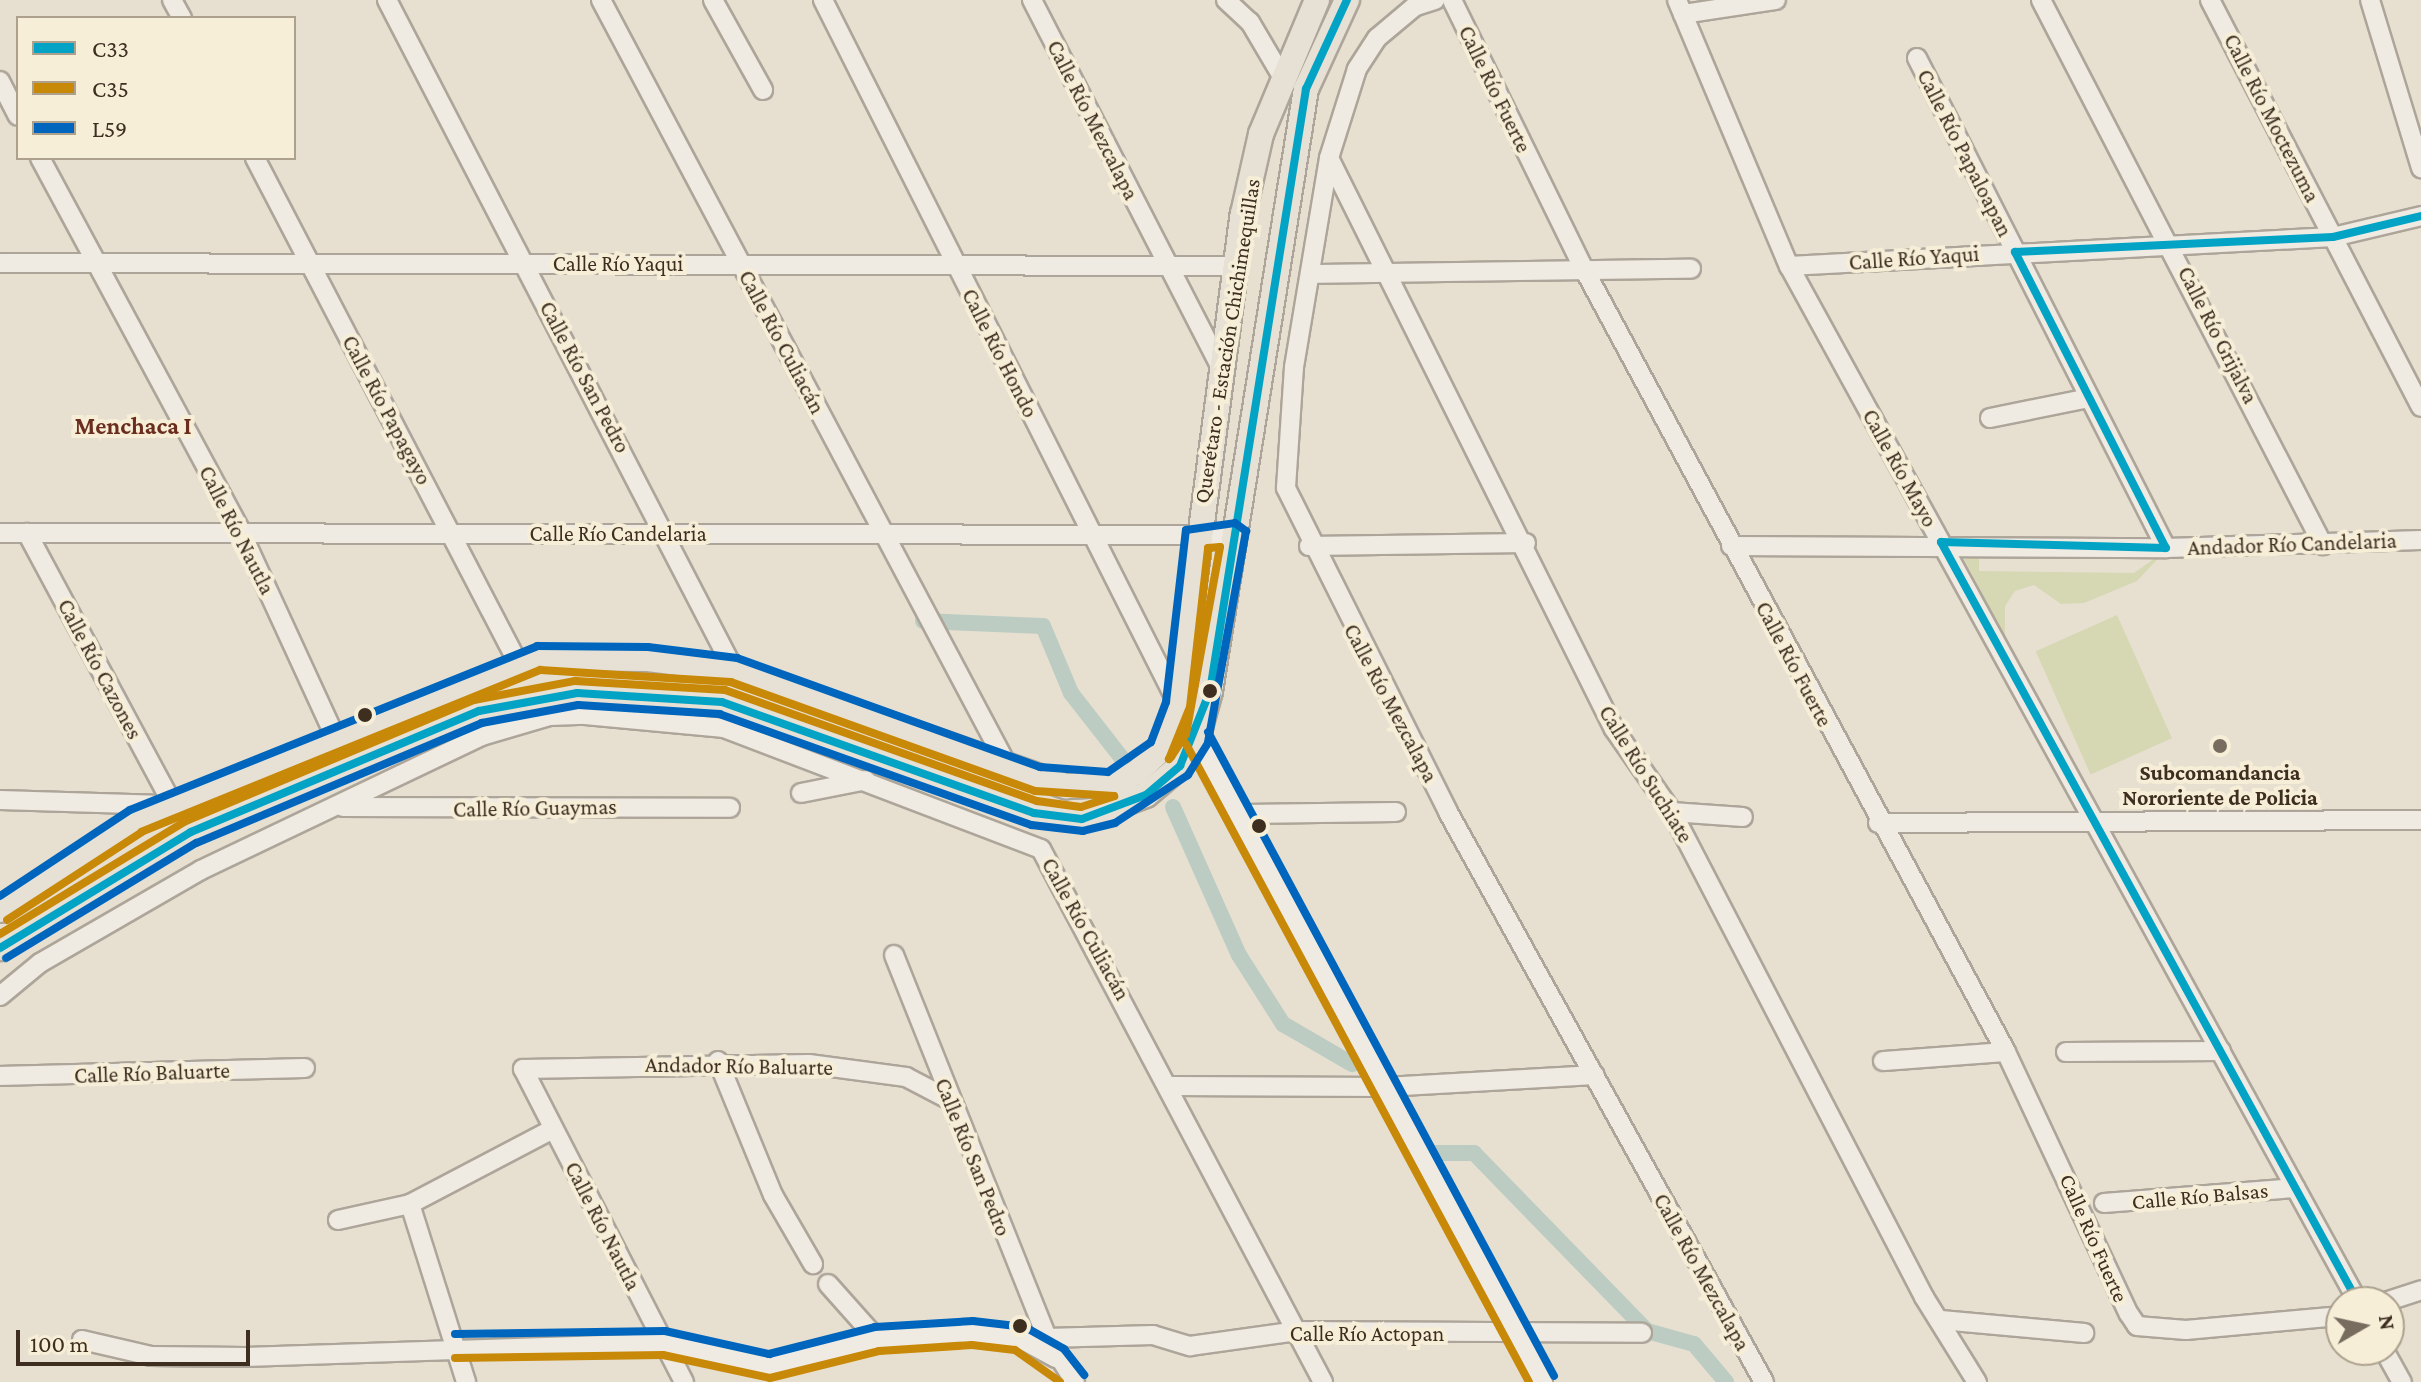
<!DOCTYPE html>
<html>
<head>
<meta charset="utf-8">
<style>
  body { margin:0 }
  #map { position:relative; width:2421px; height:1382px; overflow:hidden; background:#e7e0d1; font-family:"Crimson Pro",serif }
  div>[style] { position:absolute }
  [style*='--x'] { left:calc(var(--x)*1px); top:calc(var(--y)*1px); width:calc(var(--w)*1px); rotate:calc(var(--a)*1deg) }
  .green>* { inset:0; background:#d6d7b3; transform-origin:0 0 }
  .canal>* { height:16px; margin:-8px; padding:0 8px; transform-origin:8px; border-radius:8px; background:#bcccc2 }
  .roads { filter:drop-shadow(2px 0 #ada599) drop-shadow(-2px 0 #ada599) drop-shadow(0 2px #ada599) drop-shadow(0 -2px #ada599) }
  .minor>* { height:18px; margin:-9px; padding:0 9px; transform-origin:9px; border-radius:9px; background:#efebe3 }
  .major>* { height:24px; margin:-12px; padding:0 12px; transform-origin:12px; border-radius:12px; background:#e6e1d4 }
  .bus-1>* { height:8px; margin:-4px; padding:0 4px; transform-origin:4px; border-radius:4px; background:#03a3c5 }
  .bus-2>* { height:8px; margin:-4px; padding:0 4px; transform-origin:4px; border-radius:4px; background:#c88808 }
  .bus-3>* { height:8px; margin:-4px; padding:0 4px; transform-origin:4px; border-radius:4px; background:#0065bd }
  .dots>* { width:22px; height:22px; translate:-50% -50%; box-sizing:border-box; border:4px solid #f7eed8; border-radius:50% }
  span { translate:-50% -50%; white-space:nowrap; text-align:center; line-height:1.15; -webkit-text-stroke:8px #f7eed8; paint-order:stroke }
  .street-label { font-size:22px; color:#3d2e20 }
  .poi-label { font-size:22px; color:#3d2e20; font-weight:700 }
  .neighbourhood-label { font-size:24px; color:#6b2e1e; font-weight:700 }
  .legend { position:absolute; left:16px; top:16px; width:280px; height:144px; box-sizing:border-box; background:#f7eed8; border:2px solid #ada18e; margin:0; padding:10px 14px; list-style:none; font-size:24px; color:#3d2e20 }
  .legend li { display:flex; align-items:center; gap:16px; height:40px }
  .legend b { width:40px; border:2px solid #ada18e }
  .north { position:absolute; left:2325px; top:1286px; width:80px; height:80px; box-sizing:border-box; background:#f7eed8; border:2px solid #ada18e; border-radius:50%; rotate:81deg; font-size:22px; font-weight:700; line-height:32px; text-align:center; color:#3d2e20 }
  .north::after { content:''; display:block; margin:auto; width:28px; height:36px; background:#786c5e; clip-path:polygon(50% 0,100% 100%,50% 72%,0 100%) }
  .scale { position:absolute; left:16px; top:1330px; width:234px; height:36px; box-sizing:border-box; border:4px solid #3d2e20; border-top:0; padding-left:10px; font-size:24px; line-height:28px; white-space:nowrap; color:#3d2e20; -webkit-text-stroke:6px #f7eed8; paint-order:stroke }
</style>
</head>
<body>
<div id="map">
  <div class="green">
    <div style="clip-path:polygon(2165px 551px,2137px 581px,2084px 603px,2061px 604px,2034px 585px,2015px 591px,2005px 606px,2005px 637px,1964px 559px,1979px 553px,1979px 571px,2134px 573px)"></div>
    <div style="left:2117px;top:615px;width:135px;height:89px;rotate:66deg"></div>
  </div>
  <div class="canal">
    <div style="--x:923;--y:621;--w:120;--a:2.4"></div>
    <div style="--x:1043;--y:626;--w:73;--a:67.3"></div>
    <div style="--x:1071;--y:693;--w:81;--a:52"></div>
    <div style="--x:1173;--y:807;--w:162;--a:66"></div>
    <div style="--x:1239;--y:955;--w:82;--a:57.5"></div>
    <div style="--x:1283;--y:1024;--w:80;--a:30.1"></div>
    <div style="--x:1434;--y:1153;--w:40;--a:0"></div>
    <div style="--x:1474;--y:1153;--w:248;--a:45.8"></div>
    <div style="--x:1647;--y:1331;--w:49;--a:15.5"></div>
    <div style="--x:1694;--y:1344;--w:50;--a:49.9"></div>
  </div>
  <div class="roads">
    <div class="minor">
      <div style="--x:172;--y:0;--w:21;--a:61"></div>
      <div style="--x:387;--y:0;--w:755;--a:62.62"></div>
      <div style="--x:601;--y:0;--w:871;--a:62.05"></div>
      <div style="--x:713;--y:0;--w:103;--a:60.9"></div>
      <div style="--x:823;--y:0;--w:788;--a:63.24"></div>
      <div style="--x:1032;--y:0;--w:414;--a:62.8"></div>
      <div style="--x:1226;--y:0;--w:33;--a:43"></div>
      <div style="--x:1250;--y:22;--w:65;--a:59.5"></div>
      <div style="--x:1435;--y:0;--w:22;--a:162"></div>
      <div style="--x:1414;--y:7;--w:48;--a:140"></div>
      <div style="--x:1377;--y:38;--w:37;--a:123"></div>
      <div style="--x:1357;--y:69;--w:93;--a:107.5"></div>
      <div style="--x:1329;--y:158;--w:212;--a:99.5"></div>
      <div style="--x:1294;--y:367;--w:121;--a:93.8"></div>
      <div style="--x:1286;--y:488;--w:362;--a:63.4"></div>
      <div style="--x:1448;--y:812;--w:652;--a:61"></div>
      <div style="--x:1452;--y:0;--w:302;--a:63.9"></div>
      <div style="--x:1585;--y:271;--w:887;--a:61.67"></div>
      <div style="--x:2006;--y:1052;--w:289;--a:64.9"></div>
      <div style="--x:2129;--y:1314;--w:14;--a:56"></div>
      <div style="--x:2137;--y:1326;--w:49;--a:4.7"></div>
      <div style="--x:2186;--y:1330;--w:156;--a:-5.2"></div>
      <div style="--x:1677;--y:0;--w:289;--a:67.2"></div>
      <div style="--x:1789;--y:266;--w:1182;--a:61.22"></div>
      <div style="--x:2041;--y:0;--w:614;--a:62.64"></div>
      <div style="--x:2210;--y:0;--w:458;--a:62.6"></div>
      <div style="--x:2370;--y:0;--w:176;--a:73.1"></div>
      <div style="--x:1683;--y:14;--w:94;--a:-8.6"></div>
      <div style="--x:1917;--y:58;--w:550;--a:63.06"></div>
      <div style="--x:0;--y:81;--w:39;--a:63"></div>
      <div style="--x:40;--y:158;--w:422;--a:61.7"></div>
      <div style="--x:240;--y:530;--w:228;--a:65.3"></div>
      <div style="--x:255;--y:158;--w:569;--a:62.49"></div>
      <div style="--x:1329;--y:158;--w:638;--a:63.48"></div>
      <div style="--x:1614;--y:729;--w:101;--a:55.1"></div>
      <div style="--x:1672;--y:812;--w:547;--a:62.54"></div>
      <div style="--x:1924;--y:1297;--w:100;--a:58.1"></div>
      <div style="--x:0;--y:263;--w:1236;--a:0.14"></div>
      <div style="--x:1789;--y:266;--w:545;--a:-3.05"></div>
      <div style="--x:2333;--y:237;--w:90;--a:-13.4"></div>
      <div style="--x:1310;--y:274;--w:381;--a:-0.8"></div>
      <div style="--x:1990;--y:418;--w:101;--a:-11.4"></div>
      <div style="--x:0;--y:533;--w:1235;--a:0.09"></div>
      <div style="--x:1309;--y:546;--w:217;--a:-0.8"></div>
      <div style="--x:1731;--y:546;--w:435;--a:0.3"></div>
      <div style="--x:2166;--y:548;--w:255;--a:-1.8"></div>
      <div style="--x:1197;--y:738;--w:731;--a:61.75"></div>
      <div style="--x:801;--y:793;--w:66;--a:-11.3"></div>
      <div style="--x:0;--y:800;--w:173;--a:1.7"></div>
      <div style="--x:173;--y:805;--w:309;--a:-118.2"></div>
      <div style="--x:343;--y:807;--w:387;--a:0.1"></div>
      <div style="--x:1672;--y:812;--w:71;--a:4"></div>
      <div style="--x:1244;--y:814;--w:152;--a:-0.8"></div>
      <div style="--x:1878;--y:823;--w:543;--a:-0.32"></div>
      <div style="--x:894;--y:955;--w:412;--a:68.2"></div>
      <div style="--x:1047;--y:1338;--w:52;--a:57.5"></div>
      <div style="--x:0;--y:996;--w:52;--a:-39.5"></div>
      <div style="--x:40;--y:963;--w:186;--a:-30"></div>
      <div style="--x:201;--y:870;--w:311;--a:-25.5"></div>
      <div style="--x:482;--y:736;--w:70;--a:-16.6"></div>
      <div style="--x:549;--y:716;--w:36;--a:-2"></div>
      <div style="--x:585;--y:715;--w:140;--a:5.3"></div>
      <div style="--x:724;--y:728;--w:339;--a:20.9"></div>
      <div style="--x:1041;--y:849;--w:603;--a:62.12"></div>
      <div style="--x:2066;--y:1052;--w:155;--a:-0.4"></div>
      <div style="--x:718;--y:1061;--w:145;--a:67.7"></div>
      <div style="--x:773;--y:1195;--w:80;--a:59.9"></div>
      <div style="--x:1883;--y:1061;--w:123;--a:-4.2"></div>
      <div style="--x:0;--y:1076;--w:305;--a:-1.5"></div>
      <div style="--x:1172;--y:1086;--w:213;--a:0.3"></div>
      <div style="--x:1385;--y:1087;--w:210;--a:-3.3"></div>
      <div style="--x:2104;--y:1203;--w:192;--a:-4.5"></div>
      <div style="--x:410;--y:1204;--w:187;--a:72.5"></div>
      <div style="--x:338;--y:1220;--w:74;--a:-12.5"></div>
      <div style="--x:410;--y:1204;--w:161;--a:-27.7"></div>
      <div style="--x:828;--y:1284;--w:74;--a:48.3"></div>
      <div style="--x:2385;--y:1302;--w:38;--a:-18"></div>
      <div style="--x:1941;--y:1320;--w:144;--a:5.2"></div>
      <div style="--x:1047;--y:1338;--w:106;--a:-1.6"></div>
      <div style="--x:1153;--y:1335;--w:39;--a:17"></div>
      <div style="--x:1190;--y:1346;--w:109;--a:-7.9"></div>
      <div style="--x:1298;--y:1331;--w:344;--a:0.3"></div>
      <div style="--x:82;--y:1340;--w:71;--a:13.1"></div>
      <div style="--x:151;--y:1356;--w:94;--a:0.6"></div>
      <div style="--x:245;--y:1357;--w:419;--a:-1.9"></div>
      <div style="--x:664;--y:1343;--w:107;--a:12.4"></div>
      <div style="--x:769;--y:1366;--w:111;--a:-14"></div>
      <div style="--x:877;--y:1339;--w:95;--a:-3.6"></div>
      <div style="--x:972;--y:1333;--w:47;--a:6.1"></div>
      <div style="--x:1019;--y:1338;--w:42;--a:28.4"></div>
      <div style="--x:2384;--y:1350;--w:37;--a:61"></div>
      <div style="--x:684;--y:1382;--w:352;--a:-117.2"></div>
      <div style="--x:523;--y:1069;--w:286;--a:-1"></div>
      <div style="--x:809;--y:1064;--w:98;--a:7.6"></div>
      <div style="--x:906;--y:1077;--w:47;--a:27.6"></div>
    </div>
    <div class="major">
      <div style="--x:0;--y:910;--w:163;--a:-33.2"></div>
      <div style="--x:136;--y:821;--w:434;--a:-22.1"></div>
      <div style="--x:538;--y:658;--w:110;--a:0.5"></div>
      <div style="--x:648;--y:659;--w:87;--a:7.3"></div>
      <div style="--x:734;--y:670;--w:352;--a:19.3"></div>
      <div style="--x:1066;--y:786;--w:45;--a:-2.5"></div>
      <div style="--x:1111;--y:784;--w:27;--a:-24"></div>
      <div style="--x:1136;--y:773;--w:34;--a:-43"></div>
      <div style="--x:1161;--y:750;--w:48;--a:-69.3"></div>
      <div style="--x:1178;--y:705;--w:495;--a:-82.5"></div>
      <div style="--x:1243;--y:214;--w:82;--a:-77.3"></div>
      <div style="--x:1261;--y:134;--w:145;--a:-67.3"></div>
      <div style="--x:0;--y:948;--w:223;--a:-31.3"></div>
      <div style="--x:191;--y:832;--w:312;--a:-22.8"></div>
      <div style="--x:479;--y:711;--w:100;--a:-10.4"></div>
      <div style="--x:577;--y:693;--w:145;--a:3.6"></div>
      <div style="--x:722;--y:702;--w:331;--a:19.6"></div>
      <div style="--x:1034;--y:813;--w:48;--a:7.1"></div>
      <div style="--x:1082;--y:819;--w:68;--a:-20.6"></div>
      <div style="--x:1146;--y:795;--w:45;--a:-40.5"></div>
      <div style="--x:1180;--y:766;--w:33;--a:-59"></div>
      <div style="--x:1197;--y:738;--w:49;--a:-74.5"></div>
      <div style="--x:1210;--y:691;--w:610;--a:-80.94"></div>
      <div style="--x:1306;--y:89;--w:98;--a:-65.3"></div>
    </div>
  </div>
  <div class="bus-1">
    <div style="--x:2015;--y:252;--w:318;--a:-2.7"></div>
    <div style="--x:2333;--y:237;--w:90;--a:-13.4"></div>
    <div style="--x:2015;--y:252;--w:332;--a:63"></div>
    <div style="--x:1941;--y:542;--w:867;--a:61.25"></div>
    <div style="--x:1941;--y:542;--w:225;--a:1.5"></div>
    <div style="--x:0;--y:948;--w:223;--a:-31.3"></div>
    <div style="--x:191;--y:832;--w:312;--a:-22.8"></div>
    <div style="--x:479;--y:711;--w:100;--a:-10.4"></div>
    <div style="--x:577;--y:693;--w:145;--a:3.6"></div>
    <div style="--x:722;--y:702;--w:331;--a:19.6"></div>
    <div style="--x:1034;--y:813;--w:48;--a:7.1"></div>
    <div style="--x:1082;--y:819;--w:68;--a:-20.6"></div>
    <div style="--x:1146;--y:795;--w:45;--a:-40.5"></div>
    <div style="--x:1180;--y:766;--w:81;--a:-68.2"></div>
    <div style="--x:1210;--y:691;--w:610;--a:-80.94"></div>
    <div style="--x:1306;--y:89;--w:98;--a:-65.3"></div>
  </div>
  <div class="bus-2">
    <div style="--x:1220;--y:547;--w:190;--a:100.3"></div>
    <div style="--x:1186;--y:734;--w:27;--a:123"></div>
    <div style="--x:1171;--y:757;--w:3;--a:135"></div>
    <div style="--x:1169;--y:759;--w:56;--a:-68"></div>
    <div style="--x:1190;--y:707;--w:160;--a:-83.5"></div>
    <div style="--x:1208;--y:548;--w:12;--a:-5"></div>
    <div style="--x:1186;--y:744;--w:724;--a:61.74"></div>
    <div style="--x:0;--y:934;--w:218;--a:-31.3"></div>
    <div style="--x:186;--y:821;--w:312;--a:-22.8"></div>
    <div style="--x:474;--y:700;--w:103;--a:-10.7"></div>
    <div style="--x:575;--y:681;--w:150;--a:3.4"></div>
    <div style="--x:725;--y:690;--w:331;--a:19.6"></div>
    <div style="--x:1037;--y:801;--w:44;--a:7.8"></div>
    <div style="--x:1081;--y:807;--w:35;--a:-18"></div>
    <div style="--x:1114;--y:796;--w:79;--a:-176.4"></div>
    <div style="--x:1035;--y:791;--w:323;--a:-160.3"></div>
    <div style="--x:731;--y:682;--w:191;--a:-176.4"></div>
    <div style="--x:540;--y:670;--w:430;--a:157.9"></div>
    <div style="--x:142;--y:832;--w:161;--a:146.9"></div>
    <div style="--x:455;--y:1358;--w:208;--a:-0.8"></div>
    <div style="--x:663;--y:1355;--w:109;--a:12.1"></div>
    <div style="--x:770;--y:1378;--w:112;--a:-13.9"></div>
    <div style="--x:879;--y:1351;--w:93;--a:-3.7"></div>
    <div style="--x:972;--y:1345;--w:43;--a:6.6"></div>
    <div style="--x:1015;--y:1350;--w:55;--a:35.4"></div>
  </div>
  <div class="bus-3">
    <div style="--x:1208;--y:732;--w:731;--a:61.75"></div>
    <div style="--x:0;--y:896;--w:156;--a:-33.5"></div>
    <div style="--x:130;--y:810;--w:439;--a:-21.9"></div>
    <div style="--x:537;--y:646;--w:111;--a:0.5"></div>
    <div style="--x:648;--y:647;--w:90;--a:7"></div>
    <div style="--x:737;--y:658;--w:322;--a:19.8"></div>
    <div style="--x:1040;--y:767;--w:68;--a:4.2"></div>
    <div style="--x:1108;--y:772;--w:52;--a:-34.9"></div>
    <div style="--x:1151;--y:742;--w:43;--a:-69.4"></div>
    <div style="--x:1166;--y:702;--w:173;--a:-83.4"></div>
    <div style="--x:1186;--y:530;--w:49;--a:-8.1"></div>
    <div style="--x:1235;--y:523;--w:14;--a:36"></div>
    <div style="--x:1246;--y:531;--w:215;--a:100.2"></div>
    <div style="--x:1208;--y:743;--w:38;--a:122"></div>
    <div style="--x:1188;--y:775;--w:87;--a:146.7"></div>
    <div style="--x:1115;--y:823;--w:33;--a:166"></div>
    <div style="--x:1083;--y:831;--w:52;--a:-173.4"></div>
    <div style="--x:1031;--y:825;--w:330;--a:-160.4"></div>
    <div style="--x:720;--y:714;--w:142;--a:-176.4"></div>
    <div style="--x:578;--y:705;--w:98;--a:169.4"></div>
    <div style="--x:482;--y:723;--w:310;--a:157.2"></div>
    <div style="--x:196;--y:843;--w:222;--a:148.8"></div>
    <div style="--x:455;--y:1334;--w:210;--a:-0.8"></div>
    <div style="--x:665;--y:1331;--w:107;--a:12.5"></div>
    <div style="--x:769;--y:1354;--w:109;--a:-14.3"></div>
    <div style="--x:875;--y:1327;--w:98;--a:-3.5"></div>
    <div style="--x:973;--y:1321;--w:52;--a:6.6"></div>
    <div style="--x:1025;--y:1327;--w:45;--a:29.4"></div>
    <div style="--x:1064;--y:1349;--w:33;--a:52"></div>
  </div>
  <div class="dots">
    <div style="left:1210px;top:691px;background:#3d2e20"></div>
    <div style="left:365px;top:715px;background:#3d2e20"></div>
    <div style="left:2220px;top:746px;background:#786c5e"></div>
    <div style="left:1259px;top:826px;background:#3d2e20"></div>
    <div style="left:1020px;top:1326px;background:#3d2e20"></div>
  </div>
  <div class="street-label">
    <span style="left:1495px;top:89px;rotate:64deg">Calle Río Fuerte</span>
    <span style="left:2272px;top:118px;rotate:63deg">Calle Río Moctezuma</span>
    <span style="left:1093px;top:120px;rotate:63deg">Calle Río Mezcalapa</span>
    <span style="left:1965px;top:153px;rotate:63deg">Calle Río Papaloapan</span>
    <span style="left:1914px;top:258px;rotate:-4deg">Calle Río Yaqui</span>
    <span style="left:618px;top:264px">Calle Río Yaqui</span>
    <span style="left:2218px;top:335px;rotate:63deg">Calle Río Grijalva</span>
    <span style="left:1227px;top:341px;rotate:-81deg">Querétaro - Estación Chichimequillas</span>
    <span style="left:782px;top:342px;rotate:62deg">Calle Río Culiacán</span>
    <span style="left:1000px;top:353px;rotate:63deg">Calle Río Hondo</span>
    <span style="left:585px;top:377px;rotate:62deg">Calle Río San Pedro</span>
    <span style="left:387px;top:410px;rotate:62deg">Calle Río Papagayo</span>
    <span style="left:1900px;top:468px;rotate:61deg">Calle Río Mayo</span>
    <span style="left:237px;top:530px;rotate:63deg">Calle Río Nautla</span>
    <span style="left:618px;top:534px">Calle Río Candelaria</span>
    <span style="left:2292px;top:544px;rotate:-2deg">Andador Río Candelaria</span>
    <span style="left:1794px;top:664px;rotate:62deg">Calle Río Fuerte</span>
    <span style="left:100px;top:669px;rotate:62deg">Calle Río Cazones</span>
    <span style="left:1391px;top:703px;rotate:62deg">Calle Río Mezcalapa</span>
    <span style="left:1646px;top:774px;rotate:58deg">Calle Río Suchiate</span>
    <span style="left:535px;top:808px;rotate:-1deg">Calle Río Guaymas</span>
    <span style="left:1086px;top:929px;rotate:61deg">Calle Río Culiacán</span>
    <span style="left:739px;top:1066px;rotate:1deg">Andador Río Baluarte</span>
    <span style="left:152px;top:1073px;rotate:-2deg">Calle Río Baluarte</span>
    <span style="left:973px;top:1157px;rotate:68deg">Calle Río San Pedro</span>
    <span style="left:2200px;top:1196px;rotate:-5deg">Calle Río Balsas</span>
    <span style="left:603px;top:1226px;rotate:63deg">Calle Río Nautla</span>
    <span style="left:2094px;top:1238px;rotate:66deg">Calle Río Fuerte</span>
    <span style="left:1702px;top:1272px;rotate:61deg">Calle Río Mezcalapa</span>
    <span style="left:1367px;top:1334px">Calle Río Actopan</span>
  </div>
  <div class="poi-label">
    <span style="left:2220px;top:785px">Subcomandancia<br>Nororiente de Policia</span>
  </div>
  <div class="neighbourhood-label">
    <span style="left:133px;top:426px">Menchaca I</span>
  </div>
  <ul class="legend">
  <li><b style="height:10px;background:#03a3c5"></b>C33</li>
  <li><b style="height:10px;background:#c88808"></b>C35</li>
  <li><b style="height:10px;background:#0065bd"></b>L59</li>
  </ul>
  <div class="north">N</div>
  <div class="scale">100 m</div>
</div>
</body>
</html>
